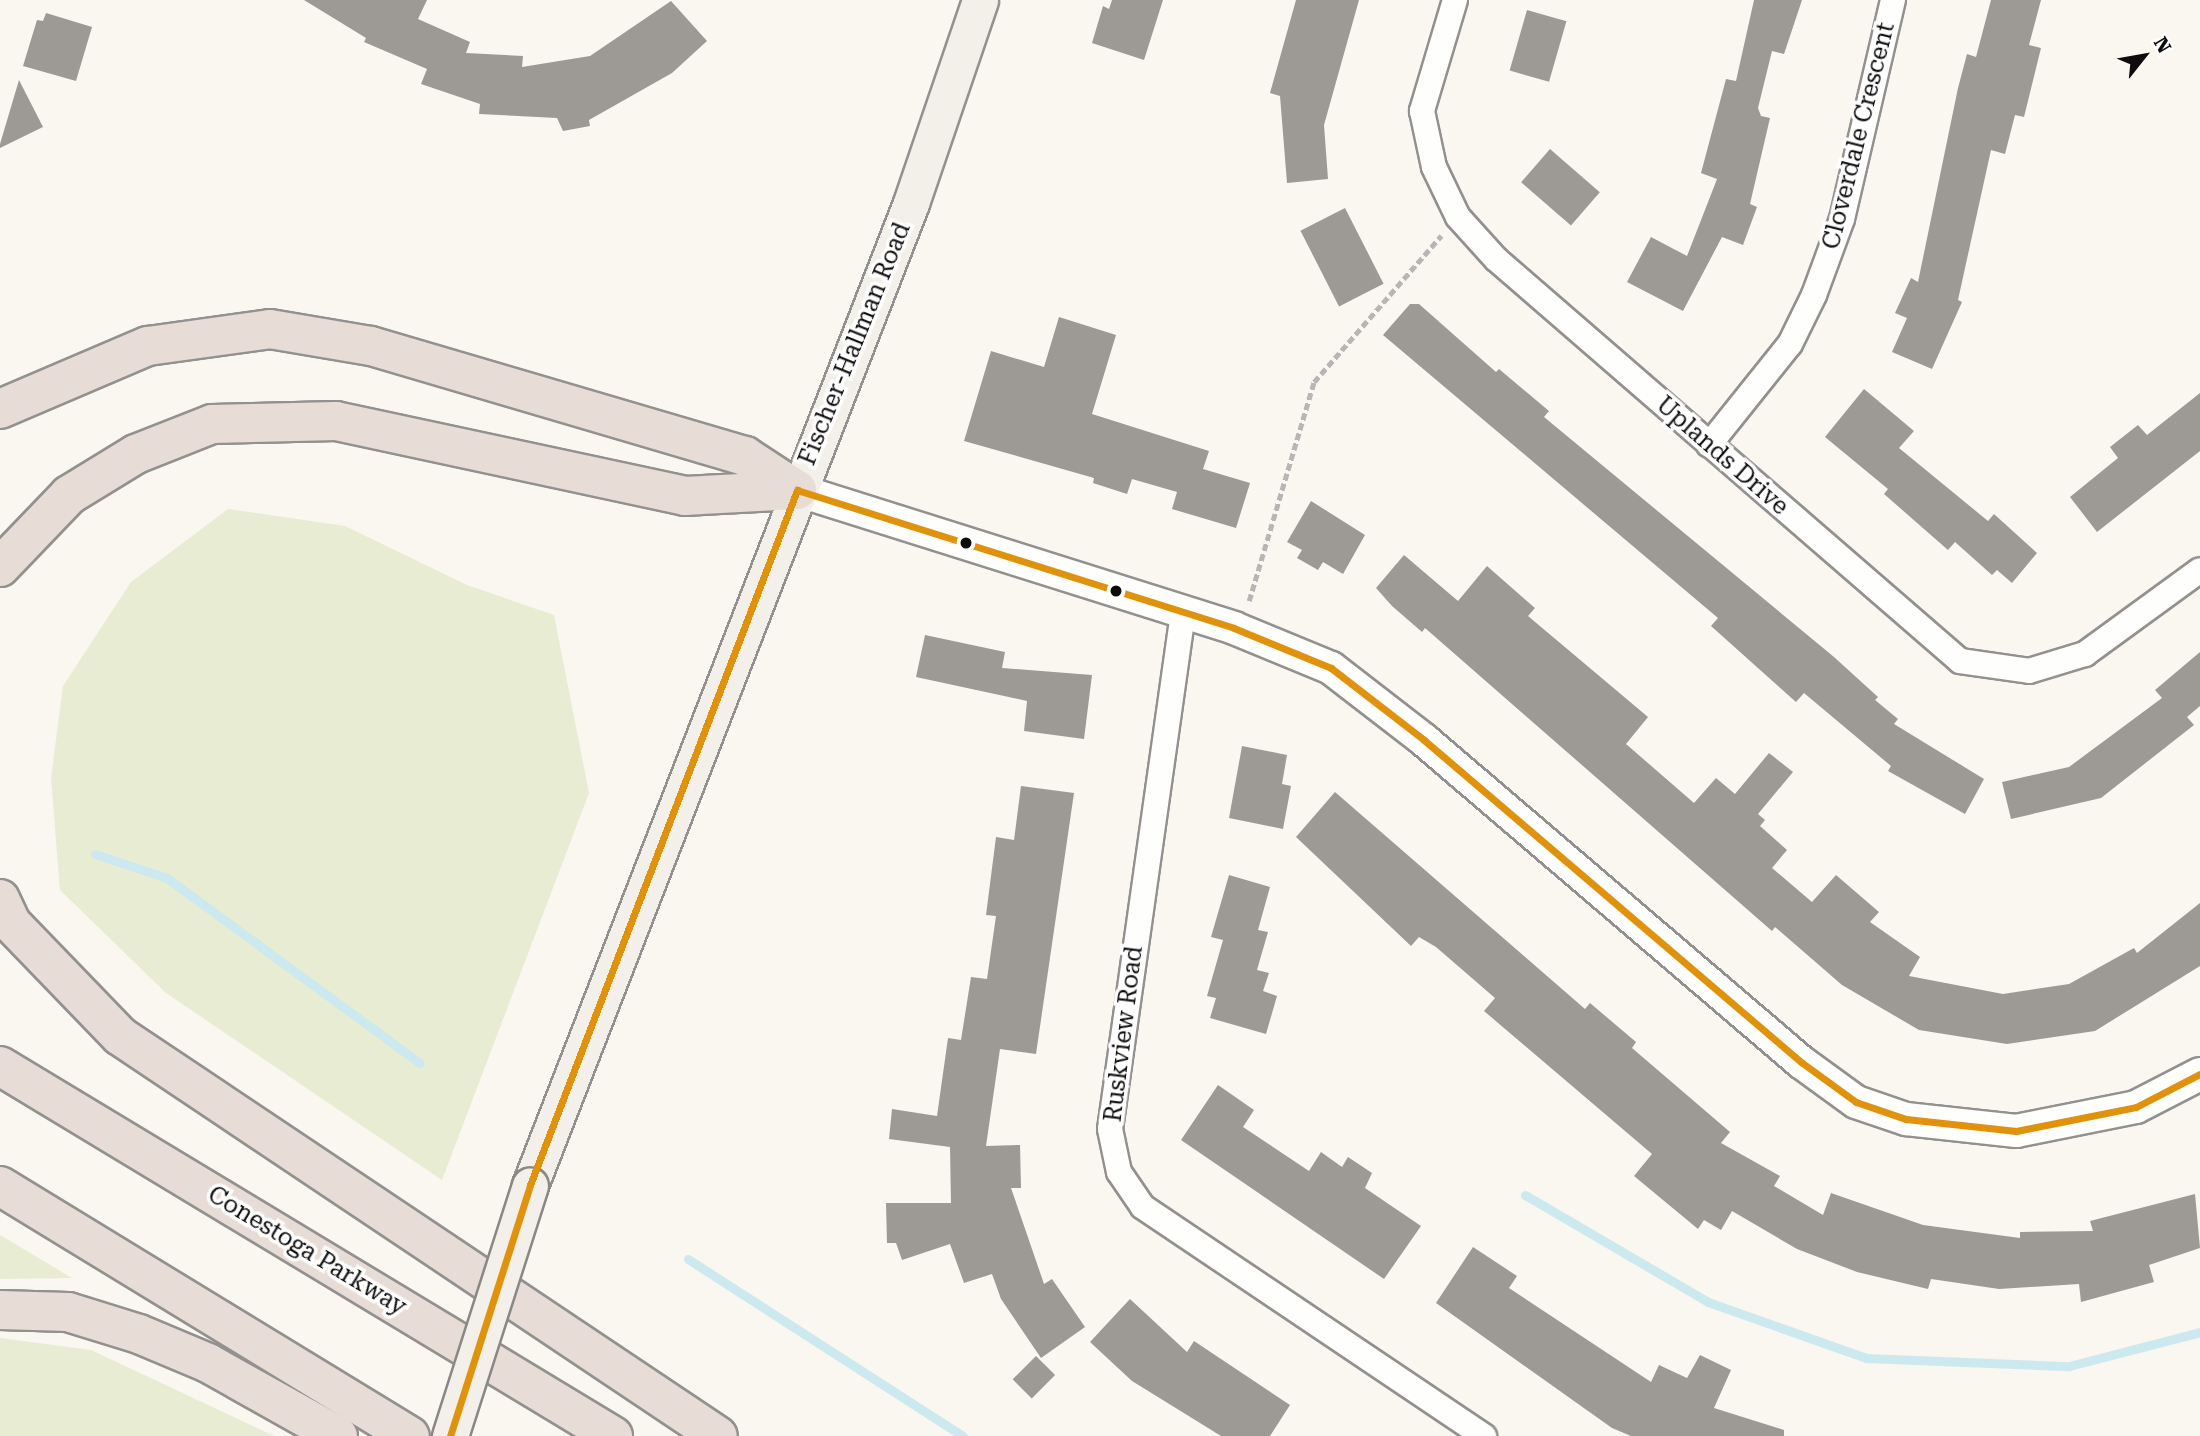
<!DOCTYPE html>
<html>
<head>
<meta charset="utf-8">
<style>
  body { margin:0 }
  #map { position:relative; width:2200px; height:1436px; overflow:hidden; background:#faf6f0; font-family:"Roboto Serif",serif }
  div>[style] { position:absolute }
  [style*='--x'] { left:calc(var(--x)*1px); top:calc(var(--y)*1px); width:calc(var(--w)*1px); rotate:calc(var(--a)*1deg) }
  .green>* { inset:0; background:#e7ecd3 }
  .stream>* { height:9px; margin:-4.5px; padding:0 4.5px; transform-origin:4.5px; border-radius:4.5px; background:#cbe9ef }
  .building>* { inset:0; background:#9d9a96; transform-origin:0 0 }
  .path>* { height:4.5px; margin-top:-2.25px; transform-origin:0; background:repeating-linear-gradient(90deg,#b7b6b5 0 7px,transparent 0 10.5px) }
  .roads { filter:drop-shadow(2px 0 #93918f) drop-shadow(-2px 0 #93918f) drop-shadow(0 2px #93918f) drop-shadow(0 -2px #93918f) }
  .minor>* { height:24px; margin:-12px; padding:0 12px; transform-origin:12px; border-radius:12px; background:#fefefd }
  .tertiary>* { height:32px; margin:-16px; padding:0 16px; transform-origin:16px; border-radius:16px; background:#fefefd }
  .secondary>* { height:35px; margin:-17.5px; padding:0 17.5px; transform-origin:17.5px; border-radius:17.5px; background:#f3f0e9 }
  .motorway>* { height:38px; margin:-19px; padding:0 19px; transform-origin:19px; border-radius:19px; background:#e7dcd6 }
  .bridges { filter:drop-shadow(2px 0 #8a8885) drop-shadow(-2px 0 #8a8885) drop-shadow(0 2px #8a8885) drop-shadow(0 -2px #8a8885) }
  .secondary-bridge>* { height:35px; margin:-17.5px; padding:0 17.5px; transform-origin:17.5px; border-radius:17.5px; background:#f3f0e9 }
  .bus-1>* { height:7px; margin:-3.5px; padding:0 3.5px; transform-origin:3.5px; border-radius:3.5px; background:#e0920d }
  .dots>* { width:19px; height:19px; translate:-50% -50%; box-sizing:border-box; border:4px solid #fff; border-radius:50% }
  span { translate:-50% -50%; white-space:nowrap; text-align:center; line-height:1.15; -webkit-text-stroke:7px #fff; paint-order:stroke }
  .street-label { font-size:24px; color:#0c0c0c }
  .north { position:absolute; left:2109px; top:21px; width:70px; height:70px; -webkit-text-stroke:5px #fff; paint-order:stroke; rotate:59deg; font-size:19px; font-weight:700; line-height:28px; text-align:center; color:#0c0c0c }
  .north::after { content:''; display:block; margin:auto; width:24px; height:32px; background:#0c0c0c; clip-path:polygon(50% 0,100% 100%,50% 72%,0 100%) }
</style>
</head>
<body>
<div id="map">
  <div class="green">
    <div style="clip-path:polygon(228px 509px,345px 526px,467px 585px,554px 615px,589px 793px,442px 1180px,166px 993px,60px 890px,51px 778px,63px 686px,131px 582px)"></div>
    <div style="clip-path:polygon(0 1235px,72px 1278px,0 1279px)"></div>
    <div style="clip-path:polygon(0 1338px,91px 1350px,274px 1436px,0 1436px)"></div>
  </div>
  <div class="stream">
    <div style="--x:95;--y:854;--w:76;--a:18.4"></div>
    <div style="--x:167;--y:878;--w:313;--a:36.2"></div>
    <div style="--x:1525;--y:1195;--w:212;--a:30.3"></div>
    <div style="--x:1708;--y:1302;--w:168;--a:19.5"></div>
    <div style="--x:1866;--y:1358;--w:203;--a:2.3"></div>
    <div style="--x:2069;--y:1366;--w:135;--a:-14.5"></div>
    <div style="--x:688;--y:1259;--w:327;--a:32.8"></div>
  </div>
  <div class="building">
    <div style="clip-path:polygon(304px 0,427px 0,418px 19px,470px 42px,466px 53px,523px 56px,522px 67px,590px 56px,671px 1px,707px 41px,672px 73px,589px 120px,590px 126px,563px 131px,557px 118px,479px 114px,480px 104px,421px 84px,427px 69px,364px 42px,366px 38px)"></div>
    <div style="clip-path:polygon(1112px 0,1163px 0,1144px 60px,1092px 43px,1103px 6px,1109px 9px)"></div>
    <div style="clip-path:polygon(1296px 0,1359px 0,1324px 125px,1328px 179px,1287px 183px,1280px 96px,1270px 93px)"></div>
    <div style="clip-path:polygon(1754px 0,1802px 0,1784px 54px,1772px 51px,1758px 108px,1761px 116px,1770px 118px,1750px 204px,1757px 207px,1743px 245px,1722px 237px,1683px 311px,1627px 282px,1651px 237px,1687px 256px,1717px 179px,1701px 173px,1726px 79px,1736px 81px)"></div>
    <div style="clip-path:polygon(1991px 0,2041px 0,2029px 45px,2041px 48px,2024px 117px,2015px 115px,2005px 154px,1991px 150px,1958px 300px,1962px 302px,1932px 369px,1892px 352px,1907px 318px,1895px 313px,1911px 278px,1918px 282px,1958px 88px,1967px 54px,1976px 57px)"></div>
    <div style="left:1527px;top:10px;width:41px;height:63px;rotate:16deg"></div>
    <div style="clip-path:polygon(46px 13px,92px 27px,76px 81px,23px 66px,37px 20px,43px 21px)"></div>
    <div style="clip-path:polygon(19px 80px,43px 127px,0 148px,0 144px)"></div>
    <div style="left:1550px;top:149px;width:66px;height:44px;rotate:41deg"></div>
    <div style="left:1345px;top:208px;width:85px;height:50px;rotate:63deg"></div>
    <div style="clip-path:polygon(1410px 304px,1419px 304px,1496px 372px,1499px 369px,1549px 411px,1544px 417px,1834px 657px,1878px 697px,1875px 700px,1898px 719px,1894px 724px,1984px 779px,1965px 814px,1888px 771px,1891px 766px,1804px 693px,1796px 702px,1711px 626px,1718px 618px,1383px 335px)"></div>
    <div style="clip-path:polygon(1059px 317px,1116px 335px,1092px 414px,1209px 451px,1203px 469px,1250px 483px,1236px 528px,1172px 509px,1177px 492px,1132px 479px,1127px 494px,1093px 483px,1094px 478px,964px 441px,991px 351px,1044px 367px)"></div>
    <div style="clip-path:polygon(1864px 389px,1914px 431px,1899px 448px,1988px 521px,1994px 514px,2037px 553px,2012px 583px,1997px 570px,1992px 575px,1955px 542px,1948px 550px,1884px 494px,1888px 489px,1825px 437px)"></div>
    <div style="clip-path:polygon(2200px 393px,2200px 451px,2097px 532px,2070px 497px,2118px 458px,2110px 447px,2138px 425px,2147px 435px)"></div>
    <div style="clip-path:polygon(1311px 501px,1365px 535px,1343px 574px,1323px 562px,1318px 570px,1297px 558px,1302px 550px,1287px 542px)"></div>
    <div style="clip-path:polygon(1404px 555px,1458px 601px,1487px 566px,1535px 608px,1528px 616px,1648px 717px,1626px 744px,1694px 803px,1716px 778px,1735px 794px,1769px 753px,1793px 772px,1758px 814px,1765px 820px,1760px 826px,1787px 850px,1772px 868px,1812px 902px,1836px 875px,1879px 912px,1870px 922px,1920px 957px,1909px 976px,2003px 994px,2069px 984px,2134px 948px,2137px 953px,2200px 903px,2200px 966px,2095px 1031px,2007px 1044px,1919px 1030px,1842px 985px,1775px 927px,1772px 931px,1425px 628px,1422px 632px,1392px 606px,1376px 588px)"></div>
    <div style="clip-path:polygon(925px 635px,1005px 652px,1002px 668px,1092px 675px,1084px 739px,1024px 731px,1027px 701px,916px 677px)"></div>
    <div style="clip-path:polygon(2200px 652px,2200px 706px,2187px 717px,2194px 725px,2101px 798px,2011px 819px,2002px 782px,2069px 767px,2162px 698px,2155px 690px)"></div>
    <div style="clip-path:polygon(1242px 746px,1287px 755px,1282px 784px,1291px 786px,1283px 829px,1229px 818px)"></div>
    <div style="clip-path:polygon(1021px 786px,1074px 793px,1036px 1054px,1000px 1049px,986px 1146px,1020px 1145px,1021px 1188px,1011px 1188px,1044px 1284px,1052px 1279px,1085px 1327px,1041px 1358px,1001px 1299px,992px 1274px,964px 1283px,950px 1244px,902px 1260px,896px 1243px,887px 1243px,886px 1203px,951px 1203px,950px 1147px,889px 1139px,892px 1109px,937px 1116px,948px 1038px,961px 1040px,971px 977px,987px 979px,996px 916px,986px 915px,996px 837px,1014px 840px)"></div>
    <div style="clip-path:polygon(1335px 792px,1585px 1009px,1590px 1003px,1636px 1042px,1632px 1048px,1730px 1132px,1721px 1143px,1780px 1176px,1774px 1186px,1823px 1215px,1831px 1193px,1923px 1225px,2020px 1238px,2020px 1232px,2093px 1231px,2090px 1221px,2195px 1194px,2200px 1248px,2149px 1265px,2154px 1282px,2081px 1302px,2079px 1284px,1999px 1289px,1931px 1279px,1928px 1289px,1857px 1272px,1797px 1249px,1732px 1211px,1721px 1230px,1704px 1220px,1698px 1229px,1634px 1176px,1652px 1154px,1484px 1011px,1495px 998px,1436px 947px,1419px 937px,1411px 946px,1296px 837px)"></div>
    <div style="clip-path:polygon(1229px 875px,1270px 887px,1258px 930px,1268px 932px,1257px 970px,1269px 973px,1263px 991px,1277px 996px,1266px 1034px,1210px 1018px,1216px 998px,1207px 996px,1223px 940px,1211px 937px)"></div>
    <div style="clip-path:polygon(1218px 1085px,1254px 1110px,1243px 1127px,1309px 1171px,1321px 1152px,1342px 1167px,1348px 1157px,1372px 1173px,1365px 1188px,1421px 1226px,1384px 1279px,1181px 1140px)"></div>
    <div style="clip-path:polygon(1473px 1247px,1517px 1276px,1509px 1288px,1651px 1382px,1659px 1365px,1687px 1378px,1700px 1355px,1731px 1370px,1714px 1408px,1784px 1430px,1784px 1436px,1631px 1436px,1612px 1428px,1436px 1303px)"></div>
    <div style="clip-path:polygon(1130px 1299px,1187px 1352px,1194px 1341px,1290px 1405px,1270px 1436px,1221px 1436px,1132px 1381px,1090px 1342px)"></div>
    <div style="left:1036px;top:1356px;width:27px;height:33px;rotate:45deg"></div>
  </div>
  <div class="path">
    <div style="--x:1249;--y:601;--w:228;--a:-73.5"></div>
    <div style="--x:1314;--y:382;--w:194;--a:-49"></div>
  </div>
  <div class="roads">
    <div class="minor">
      <div style="--x:1455;--y:0;--w:116;--a:106.6"></div>
      <div style="--x:1422;--y:111;--w:57;--a:77.9"></div>
      <div style="--x:1434;--y:167;--w:55;--a:64.4"></div>
      <div style="--x:1458;--y:217;--w:57;--a:47.9"></div>
      <div style="--x:1496;--y:259;--w:614;--a:40.9"></div>
      <div style="--x:1960;--y:661;--w:70;--a:8.2"></div>
      <div style="--x:2029;--y:671;--w:59;--a:-16.9"></div>
      <div style="--x:2085;--y:654;--w:142;--a:-36.1"></div>
      <div style="--x:1709;--y:445;--w:129;--a:-51.3"></div>
      <div style="--x:1790;--y:344;--w:55;--a:-63.9"></div>
      <div style="--x:1814;--y:295;--w:81;--a:-69.8"></div>
      <div style="--x:1842;--y:219;--w:225;--a:-76.9"></div>
      <div style="--x:1183;--y:613;--w:521;--a:98.05"></div>
      <div style="--x:1110;--y:1129;--w:44;--a:78.2"></div>
      <div style="--x:1119;--y:1172;--w:42;--a:55.6"></div>
      <div style="--x:1143;--y:1207;--w:411;--a:33.9"></div>
    </div>
    <div class="tertiary">
      <div style="--x:797;--y:490;--w:458;--a:17.5"></div>
      <div style="--x:1234;--y:628;--w:105;--a:22.4"></div>
      <div style="--x:1331;--y:668;--w:118;--a:37.7"></div>
      <div style="--x:1424;--y:740;--w:496;--a:40.5"></div>
      <div style="--x:1801;--y:1062;--w:68;--a:36"></div>
      <div style="--x:1856;--y:1102;--w:53;--a:18.8"></div>
      <div style="--x:1906;--y:1119;--w:111;--a:6.2"></div>
      <div style="--x:2016;--y:1131;--w:122;--a:-11.3"></div>
      <div style="--x:2136;--y:1107;--w:72;--a:-27.3"></div>
    </div>
    <div class="secondary">
      <div style="--x:530;--y:1185;--w:1053;--a:-68.79"></div>
      <div style="--x:911;--y:203;--w:214;--a:-71.2"></div>
    </div>
    <div class="motorway">
      <div style="--x:0;--y:409;--w:161;--a:-23.1"></div>
      <div style="--x:148;--y:346;--w:123;--a:-7.9"></div>
      <div style="--x:270;--y:329;--w:102;--a:9.6"></div>
      <div style="--x:371;--y:346;--w:390;--a:16.4"></div>
      <div style="--x:745;--y:456;--w:62;--a:33.2"></div>
      <div style="--x:0;--y:567;--w:100;--a:-46.2"></div>
      <div style="--x:69;--y:495;--w:79;--a:-31.5"></div>
      <div style="--x:136;--y:454;--w:82;--a:-21.5"></div>
      <div style="--x:212;--y:424;--w:124;--a:-1.4"></div>
      <div style="--x:336;--y:421;--w:357;--a:12.1"></div>
      <div style="--x:685;--y:496;--w:112;--a:-3.1"></div>
      <div style="--x:0;--y:899;--w:26;--a:65"></div>
      <div style="--x:11;--y:923;--w:157;--a:46"></div>
      <div style="--x:120;--y:1036;--w:719;--a:33.78"></div>
      <div style="--x:0;--y:1066;--w:716;--a:31.11"></div>
      <div style="--x:0;--y:1186;--w:480;--a:31.4"></div>
      <div style="--x:0;--y:1310;--w:68;--a:1.7"></div>
      <div style="--x:68;--y:1312;--w:74;--a:17.2"></div>
      <div style="--x:139;--y:1334;--w:75;--a:22.8"></div>
      <div style="--x:208;--y:1363;--w:149;--a:29.3"></div>
    </div>
  </div>
  <div class="bridges">
    <div class="secondary-bridge">
      <div style="--x:450;--y:1436;--w:263;--a:-72.3"></div>
    </div>
  </div>
  <div class="bus-1">
    <div style="--x:797;--y:490;--w:458;--a:17.5"></div>
    <div style="--x:1234;--y:628;--w:105;--a:22.4"></div>
    <div style="--x:1331;--y:668;--w:118;--a:37.7"></div>
    <div style="--x:1424;--y:740;--w:496;--a:40.5"></div>
    <div style="--x:1801;--y:1062;--w:68;--a:36"></div>
    <div style="--x:1856;--y:1102;--w:53;--a:18.8"></div>
    <div style="--x:1906;--y:1119;--w:111;--a:6.2"></div>
    <div style="--x:2016;--y:1131;--w:122;--a:-11.3"></div>
    <div style="--x:2136;--y:1107;--w:72;--a:-27.3"></div>
    <div style="--x:450;--y:1436;--w:263;--a:-72.3"></div>
    <div style="--x:530;--y:1185;--w:745;--a:-68.98"></div>
  </div>
  <div class="dots">
    <div style="left:966px;top:543px;background:#0c0c0c"></div>
    <div style="left:1116px;top:591px;background:#0c0c0c"></div>
  </div>
  <div class="street-label">
    <span style="left:1859px;top:136px;rotate:-76deg">Cloverdale Crescent</span>
    <span style="left:855px;top:344px;rotate:-68deg">Fischer-Hallman Road</span>
    <span style="left:1722px;top:456px;rotate:41deg">Uplands Drive</span>
    <span style="left:1124px;top:1034px;rotate:-83deg">Ruskview Road</span>
    <span style="left:307px;top:1251px;rotate:31deg">Conestoga Parkway</span>
  </div>
  <div class="north">N</div>
</div>
</body>
</html>
